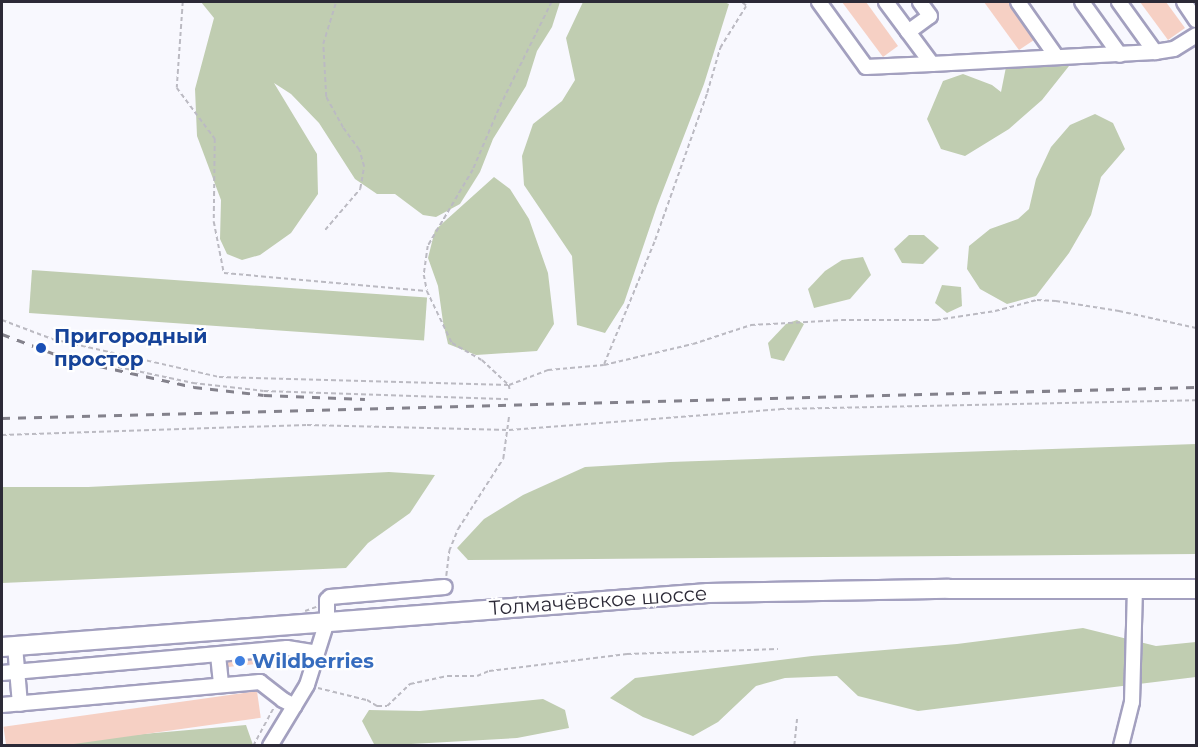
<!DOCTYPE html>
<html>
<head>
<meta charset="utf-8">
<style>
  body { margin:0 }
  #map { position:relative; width:1198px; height:747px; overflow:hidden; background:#f8f8fe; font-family:Montserrat,sans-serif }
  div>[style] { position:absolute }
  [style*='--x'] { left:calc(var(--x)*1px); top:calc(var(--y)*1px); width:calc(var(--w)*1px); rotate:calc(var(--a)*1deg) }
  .green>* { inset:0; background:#c0cdb1; transform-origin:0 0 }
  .building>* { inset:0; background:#f6d0c4; transform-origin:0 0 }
  .path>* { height:1.5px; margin-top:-0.75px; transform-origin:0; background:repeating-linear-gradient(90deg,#bbbac2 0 4.5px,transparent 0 7.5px) }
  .roads { filter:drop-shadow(2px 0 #a3a0bf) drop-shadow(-2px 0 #a3a0bf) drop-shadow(0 2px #a3a0bf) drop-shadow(0 -2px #a3a0bf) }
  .minor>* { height:14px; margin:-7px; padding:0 7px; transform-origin:7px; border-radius:7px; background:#fff }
  .major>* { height:18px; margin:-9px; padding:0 9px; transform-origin:9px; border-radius:9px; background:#fff }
  .rail>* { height:3px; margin-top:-1.5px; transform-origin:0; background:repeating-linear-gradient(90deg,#84828c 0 8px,transparent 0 16px) }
  .dots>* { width:16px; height:16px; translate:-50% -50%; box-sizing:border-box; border:3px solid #fff; border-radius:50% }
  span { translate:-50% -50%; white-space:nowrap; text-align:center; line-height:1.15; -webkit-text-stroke:4.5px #fff; paint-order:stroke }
  .transit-label { font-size:20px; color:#164399; font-weight:700 }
  .left { translate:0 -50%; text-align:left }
  .street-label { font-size:20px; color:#2c2a37 }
  .shop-label { font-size:20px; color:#366cbe; font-weight:700 }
  .frame { position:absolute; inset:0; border:3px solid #2c2a37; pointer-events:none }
</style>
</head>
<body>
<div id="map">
  <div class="green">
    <div style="clip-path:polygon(201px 2px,560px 2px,552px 27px,537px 51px,526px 86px,493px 139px,480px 172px,460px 204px,436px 217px,423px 215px,395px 194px,377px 194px,355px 179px,319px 123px,291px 94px,274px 83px,317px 154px,318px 194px,291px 233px,260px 255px,242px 260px,227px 254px,220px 239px,221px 200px,197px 136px,195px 89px,214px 18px)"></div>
    <div style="clip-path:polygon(583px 2px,724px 2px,729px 4px,704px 84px,657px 206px,624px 303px,605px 333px,577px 325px,572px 256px,524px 185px,522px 156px,533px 124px,562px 101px,575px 80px,566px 38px)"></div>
    <div style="clip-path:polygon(1069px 66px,1042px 100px,1009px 129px,965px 156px,941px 149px,927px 119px,943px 81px,963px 74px,992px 85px,1001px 92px,1006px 67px)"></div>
    <div style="clip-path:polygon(1095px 114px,1113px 123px,1125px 149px,1101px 177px,1091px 215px,1069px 253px,1036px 296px,1007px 304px,980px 289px,967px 269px,969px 246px,990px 229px,1018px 219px,1029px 209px,1036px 179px,1051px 147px,1070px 125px)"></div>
    <div style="clip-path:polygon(494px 177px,510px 189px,529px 219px,548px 273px,554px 324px,537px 351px,476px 355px,448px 344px,443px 322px,438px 286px,428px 258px,435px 230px)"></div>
    <div style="clip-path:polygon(909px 235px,924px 235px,939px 248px,923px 264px,902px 263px,894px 249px)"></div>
    <div style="clip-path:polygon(863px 257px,871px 275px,850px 299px,814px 308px,808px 289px,825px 271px,842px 260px)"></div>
    <div style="left:32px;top:270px;width:396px;height:43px;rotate:4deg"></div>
    <div style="clip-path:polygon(942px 285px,961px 287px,962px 306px,947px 313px,935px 303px)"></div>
    <div style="clip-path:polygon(797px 320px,804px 324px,784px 361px,771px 358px,768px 343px,786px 324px)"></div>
    <div style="clip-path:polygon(1196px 444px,1196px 554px,468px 560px,457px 548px,484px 519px,523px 495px,585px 467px,670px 462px)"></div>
    <div style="clip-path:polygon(389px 472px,435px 475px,410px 513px,368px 543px,346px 568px,2px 583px,2px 487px,88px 487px)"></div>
    <div style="clip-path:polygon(1083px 628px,1156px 646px,1196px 642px,1196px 677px,918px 711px,858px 696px,837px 676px,785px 678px,756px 686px,718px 722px,693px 736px,643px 717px,610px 698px,635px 678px,812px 656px,957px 644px)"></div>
    <div style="clip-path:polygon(543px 699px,565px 710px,569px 728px,517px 738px,375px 746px,362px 721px,369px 710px,420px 711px)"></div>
    <div style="clip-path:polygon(246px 725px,253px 745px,17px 745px)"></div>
  </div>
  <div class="building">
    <div style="clip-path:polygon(842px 2px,866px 2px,898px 46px,883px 57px)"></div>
    <div style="clip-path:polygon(984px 2px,1008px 2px,1034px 40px,1019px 50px)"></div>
    <div style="clip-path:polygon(1140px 2px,1166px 2px,1185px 28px,1168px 40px)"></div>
    <div style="clip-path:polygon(257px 660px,257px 664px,228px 667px,228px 662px)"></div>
    <div style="left:257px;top:691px;width:27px;height:256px;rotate:82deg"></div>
  </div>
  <div class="path">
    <div style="--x:183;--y:2;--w:86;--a:94"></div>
    <div style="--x:177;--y:88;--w:64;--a:53.3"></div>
    <div style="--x:215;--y:139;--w:83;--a:90.7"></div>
    <div style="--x:214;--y:222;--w:52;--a:78.9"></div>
    <div style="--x:224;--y:273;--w:203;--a:5.1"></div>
    <div style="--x:552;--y:2;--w:119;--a:116.4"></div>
    <div style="--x:499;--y:109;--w:66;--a:113.1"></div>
    <div style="--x:473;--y:170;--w:88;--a:120.6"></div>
    <div style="--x:428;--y:246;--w:29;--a:98"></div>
    <div style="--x:424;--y:275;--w:16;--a:79"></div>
    <div style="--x:427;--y:291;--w:58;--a:64.3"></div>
    <div style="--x:452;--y:343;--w:34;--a:30"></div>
    <div style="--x:482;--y:360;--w:37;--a:43"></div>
    <div style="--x:509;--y:385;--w:42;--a:-21"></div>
    <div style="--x:548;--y:370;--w:56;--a:-5.1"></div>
    <div style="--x:604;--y:365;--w:91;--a:-13.3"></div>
    <div style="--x:693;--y:344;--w:61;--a:-18.1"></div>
    <div style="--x:751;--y:325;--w:91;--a:-3.1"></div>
    <div style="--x:842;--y:320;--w:94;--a:0"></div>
    <div style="--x:936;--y:320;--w:60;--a:-8.7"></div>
    <div style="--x:995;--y:311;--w:43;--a:-14.7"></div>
    <div style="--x:1037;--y:300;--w:19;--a:3"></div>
    <div style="--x:1056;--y:301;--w:64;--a:9"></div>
    <div style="--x:1119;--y:311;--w:79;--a:12.4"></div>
    <div style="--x:325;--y:230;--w:54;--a:-49.5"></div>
    <div style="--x:360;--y:189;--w:22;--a:-80"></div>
    <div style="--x:364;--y:167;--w:18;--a:-106"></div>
    <div style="--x:359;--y:150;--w:27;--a:-126"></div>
    <div style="--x:343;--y:128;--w:35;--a:-119"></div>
    <div style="--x:326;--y:97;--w:53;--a:-93.2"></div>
    <div style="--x:323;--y:44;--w:44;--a:-72.8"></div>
    <div style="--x:2;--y:320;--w:53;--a:20.8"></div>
    <div style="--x:52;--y:339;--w:171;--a:12.8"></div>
    <div style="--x:219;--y:377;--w:290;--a:1.6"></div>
    <div style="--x:509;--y:385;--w:6;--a:81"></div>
    <div style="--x:604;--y:364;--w:134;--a:-67.6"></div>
    <div style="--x:655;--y:240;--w:156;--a:-70.5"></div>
    <div style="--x:707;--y:93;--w:47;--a:-73.9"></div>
    <div style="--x:720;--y:48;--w:49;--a:-58.2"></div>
    <div style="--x:746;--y:6;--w:6;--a:-141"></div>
    <div style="--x:118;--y:367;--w:77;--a:12"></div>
    <div style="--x:193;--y:383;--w:71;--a:6.4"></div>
    <div style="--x:264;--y:391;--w:246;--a:1.9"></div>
    <div style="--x:2;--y:435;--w:305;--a:-1.9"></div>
    <div style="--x:307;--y:425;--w:202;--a:1.4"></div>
    <div style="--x:509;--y:430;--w:272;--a:-4.4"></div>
    <div style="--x:780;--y:409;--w:416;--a:-1.2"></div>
    <div style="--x:446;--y:576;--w:25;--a:-83"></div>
    <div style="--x:449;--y:551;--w:24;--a:-68"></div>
    <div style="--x:458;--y:529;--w:83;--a:-57.3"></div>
    <div style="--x:503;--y:459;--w:44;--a:-82.2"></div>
    <div style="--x:305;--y:611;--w:12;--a:-20"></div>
    <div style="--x:318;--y:688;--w:50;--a:13.8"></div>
    <div style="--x:367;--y:700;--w:12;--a:31"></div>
    <div style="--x:377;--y:706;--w:10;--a:0"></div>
    <div style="--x:387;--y:706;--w:32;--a:-44"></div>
    <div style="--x:410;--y:684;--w:38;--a:-12"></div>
    <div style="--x:447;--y:676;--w:30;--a:0"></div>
    <div style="--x:477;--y:676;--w:13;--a:-23"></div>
    <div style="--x:489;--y:671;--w:139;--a:-7"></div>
    <div style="--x:627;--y:654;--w:151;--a:-1.9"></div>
    <div style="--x:253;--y:746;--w:44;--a:-61.7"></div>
    <div style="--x:794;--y:746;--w:27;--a:-84"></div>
  </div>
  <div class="roads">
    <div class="minor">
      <div style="--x:819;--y:2;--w:80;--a:54.1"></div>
      <div style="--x:866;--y:67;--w:66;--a:-2.6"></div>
      <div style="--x:886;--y:2;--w:77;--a:53.4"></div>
      <div style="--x:932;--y:64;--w:223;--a:-3.1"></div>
      <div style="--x:1155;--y:52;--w:19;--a:-9"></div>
      <div style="--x:1174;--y:49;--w:26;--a:-32"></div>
      <div style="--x:1018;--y:2;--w:66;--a:54.9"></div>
      <div style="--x:1082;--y:2;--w:65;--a:54.4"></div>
      <div style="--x:1119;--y:2;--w:62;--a:54.2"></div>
      <div style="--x:1184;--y:2;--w:22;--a:56"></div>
      <div style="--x:908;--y:32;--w:27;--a:-36"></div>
      <div style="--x:930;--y:16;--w:17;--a:-126"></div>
      <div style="--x:15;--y:646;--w:58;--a:85.1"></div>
      <div style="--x:218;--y:655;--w:30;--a:84"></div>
      <div style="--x:2;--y:673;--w:286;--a:-5"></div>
      <div style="--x:287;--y:648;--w:30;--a:9"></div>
      <div style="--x:2;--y:705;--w:259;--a:-5.1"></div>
      <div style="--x:260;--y:682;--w:29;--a:38"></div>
      <div style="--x:283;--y:700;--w:13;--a:27"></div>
      <div style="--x:270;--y:746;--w:71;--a:-58.8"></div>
      <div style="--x:307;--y:685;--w:67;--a:-72.6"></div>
      <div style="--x:327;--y:621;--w:21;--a:-90"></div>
      <div style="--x:327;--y:600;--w:4;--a:-45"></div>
      <div style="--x:330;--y:597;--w:115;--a:-5"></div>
      <div style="--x:1121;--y:746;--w:45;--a:-76"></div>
      <div style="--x:1132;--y:702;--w:114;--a:-88.5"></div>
    </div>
    <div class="major">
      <div style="--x:2;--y:647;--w:708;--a:-4.37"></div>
      <div style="--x:708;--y:593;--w:241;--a:-1"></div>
      <div style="--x:949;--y:589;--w:247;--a:0"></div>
    </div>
  </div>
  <div class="rail">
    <div style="--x:2;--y:334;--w:71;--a:20.7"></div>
    <div style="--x:68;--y:359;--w:129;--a:12.5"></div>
    <div style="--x:194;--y:387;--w:70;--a:6.5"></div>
    <div style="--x:264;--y:395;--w:101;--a:2.3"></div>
    <div style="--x:2;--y:418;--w:1194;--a:-1.49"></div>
  </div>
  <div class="dots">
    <div style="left:41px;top:348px;background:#1a4fb4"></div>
    <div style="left:240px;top:661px;background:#3f7fe0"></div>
  </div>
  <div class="transit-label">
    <span class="left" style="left:54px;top:348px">Пригородный<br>простор</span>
  </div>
  <div class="street-label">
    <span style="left:598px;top:601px;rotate:-4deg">Толмачёвское шоссе</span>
  </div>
  <div class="shop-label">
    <span class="left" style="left:252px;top:661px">Wildberries</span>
  </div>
  <div class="frame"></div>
</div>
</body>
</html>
